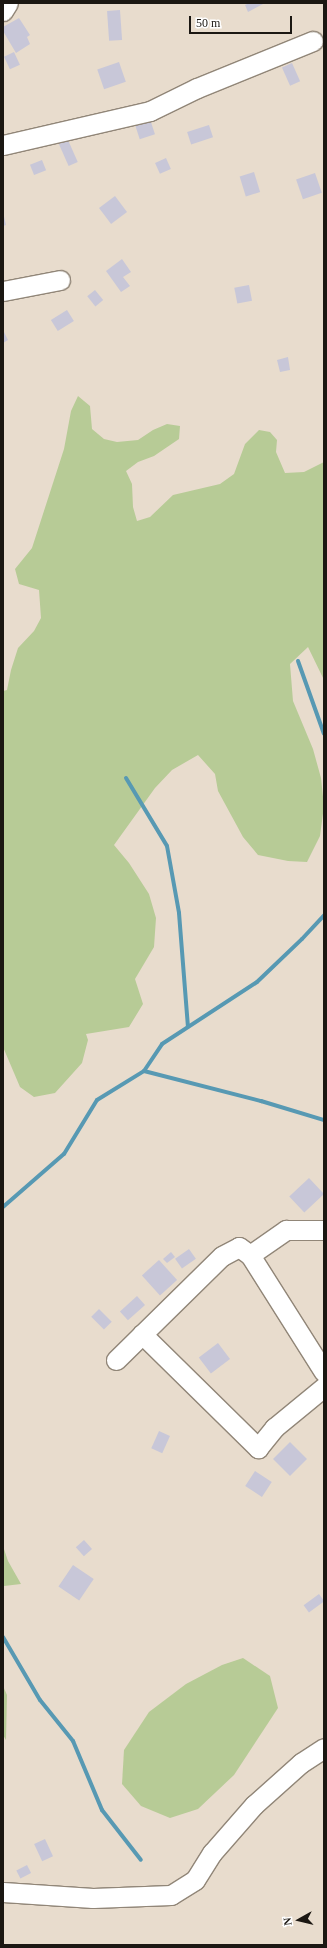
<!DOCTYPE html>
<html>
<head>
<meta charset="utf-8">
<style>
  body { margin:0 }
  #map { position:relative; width:327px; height:1948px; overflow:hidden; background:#e8dccd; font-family:Georgia,serif }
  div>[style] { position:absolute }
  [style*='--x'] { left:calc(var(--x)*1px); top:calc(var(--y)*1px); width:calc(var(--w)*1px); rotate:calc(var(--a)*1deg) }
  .green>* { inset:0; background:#b7cb96 }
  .stream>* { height:4px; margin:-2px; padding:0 2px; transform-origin:2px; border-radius:2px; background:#5799b3 }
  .building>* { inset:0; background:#c8c7d8; transform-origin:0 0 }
  .roads { filter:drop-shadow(1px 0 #918678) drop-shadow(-1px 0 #918678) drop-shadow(0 1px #918678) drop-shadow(0 -1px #918678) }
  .minor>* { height:19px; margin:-9.5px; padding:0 9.5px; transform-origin:9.5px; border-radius:9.5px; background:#fff }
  span { translate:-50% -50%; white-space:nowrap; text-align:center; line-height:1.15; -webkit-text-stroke:3.5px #fff; paint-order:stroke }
  .frame { position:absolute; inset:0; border:4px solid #1b1712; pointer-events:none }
  .north { position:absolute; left:279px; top:1900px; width:40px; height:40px; -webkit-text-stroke:3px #fff; paint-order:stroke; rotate:262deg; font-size:11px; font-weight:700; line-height:16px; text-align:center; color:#1b1712 }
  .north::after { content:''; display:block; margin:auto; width:14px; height:18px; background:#1b1712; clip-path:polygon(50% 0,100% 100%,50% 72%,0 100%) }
  .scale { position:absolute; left:189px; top:16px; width:103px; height:18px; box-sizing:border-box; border:2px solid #1b1712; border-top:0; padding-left:5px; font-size:12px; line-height:14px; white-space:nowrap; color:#1b1712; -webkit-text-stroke:3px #fff; paint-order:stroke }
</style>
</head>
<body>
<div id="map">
  <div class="green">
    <div style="clip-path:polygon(78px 396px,90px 406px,92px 429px,104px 439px,117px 442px,138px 440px,153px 430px,167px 424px,180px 426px,179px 439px,154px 456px,138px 462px,126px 471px,132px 484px,133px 507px,137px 521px,150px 517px,173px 495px,220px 484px,234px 474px,245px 444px,259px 430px,270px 432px,277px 440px,276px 452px,285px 473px,304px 472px,324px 462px,324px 680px,308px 647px,290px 664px,293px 701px,313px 749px,321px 778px,324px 806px,320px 836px,307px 862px,288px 861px,258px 855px,243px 837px,218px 791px,215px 774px,198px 755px,172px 770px,155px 788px,114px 845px,129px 863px,149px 894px,156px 918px,154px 947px,135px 979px,143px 1004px,129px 1027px,86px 1034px,88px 1040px,82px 1063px,55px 1093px,34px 1097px,20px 1087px,3px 1047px,3px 691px,7px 690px,11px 670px,18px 648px,34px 631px,41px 618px,39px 590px,19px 584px,15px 569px,32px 548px,64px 449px,71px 411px)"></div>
    <div style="clip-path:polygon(3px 1546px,8px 1561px,21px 1584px,4px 1586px,3px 1584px)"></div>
    <div style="clip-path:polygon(243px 1658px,270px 1676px,278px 1708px,234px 1775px,198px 1809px,170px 1818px,141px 1806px,122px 1784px,124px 1750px,149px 1712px,186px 1684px,222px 1665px)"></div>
    <div style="clip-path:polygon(3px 1686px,7px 1695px,6px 1740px,3px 1735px)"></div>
  </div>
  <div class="stream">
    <div style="--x:298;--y:661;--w:77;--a:70.4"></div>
    <div style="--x:126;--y:778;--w:79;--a:58.9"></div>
    <div style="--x:167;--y:846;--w:68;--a:79.8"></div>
    <div style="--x:179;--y:913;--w:114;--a:85.5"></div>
    <div style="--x:144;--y:1071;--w:121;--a:14.4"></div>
    <div style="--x:261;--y:1101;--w:66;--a:16.8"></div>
    <div style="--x:3;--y:1207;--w:81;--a:-41"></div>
    <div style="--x:64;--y:1154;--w:63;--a:-58.6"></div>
    <div style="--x:97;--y:1100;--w:55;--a:-31.7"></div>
    <div style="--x:144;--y:1071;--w:32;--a:-56"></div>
    <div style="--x:162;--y:1044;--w:113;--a:-33.1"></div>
    <div style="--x:257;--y:982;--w:62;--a:-43.7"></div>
    <div style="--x:302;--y:939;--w:33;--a:-47"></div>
    <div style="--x:3;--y:1637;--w:73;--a:59.6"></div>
    <div style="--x:40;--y:1700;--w:53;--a:51.2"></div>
    <div style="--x:73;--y:1741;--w:75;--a:67.2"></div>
    <div style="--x:102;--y:1810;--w:63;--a:52"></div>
  </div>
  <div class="building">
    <div style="clip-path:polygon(249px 3px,265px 3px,248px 12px,245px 5px)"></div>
    <div style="left:120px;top:10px;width:30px;height:13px;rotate:86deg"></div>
    <div style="clip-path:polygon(19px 18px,30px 35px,27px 37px,30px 44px,16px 53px,3px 31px,3px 27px)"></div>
    <div style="left:14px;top:52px;width:14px;height:11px;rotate:65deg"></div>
    <div style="left:119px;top:62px;width:21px;height:23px;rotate:71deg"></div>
    <div style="left:292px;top:63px;width:20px;height:11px;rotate:66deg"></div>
    <div style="left:150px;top:119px;width:16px;height:16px;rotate:72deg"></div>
    <div style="left:209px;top:125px;width:13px;height:23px;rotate:72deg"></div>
    <div style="left:68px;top:140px;width:24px;height:10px;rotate:66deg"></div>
    <div style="left:166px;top:158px;width:12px;height:12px;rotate:66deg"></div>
    <div style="left:42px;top:160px;width:11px;height:13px;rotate:68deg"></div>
    <div style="left:254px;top:172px;width:21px;height:15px;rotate:73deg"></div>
    <div style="left:315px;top:173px;width:21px;height:20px;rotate:71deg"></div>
    <div style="left:115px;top:196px;width:20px;height:20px;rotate:53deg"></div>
    <div style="clip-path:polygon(3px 212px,6px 225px,3px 226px)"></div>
    <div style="clip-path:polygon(122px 259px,131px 272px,123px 277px,130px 286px,121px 292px,106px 271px)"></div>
    <div style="left:249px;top:285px;width:16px;height:15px;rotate:79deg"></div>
    <div style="left:95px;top:290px;width:13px;height:10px;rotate:51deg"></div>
    <div style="left:67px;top:310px;width:13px;height:19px;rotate:58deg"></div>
    <div style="clip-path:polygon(3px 330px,8px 340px,3px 343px)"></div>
    <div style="clip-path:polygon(288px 357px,290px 370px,280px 372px,277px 360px)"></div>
    <div style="left:309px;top:1178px;width:22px;height:27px;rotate:47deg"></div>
    <div style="left:189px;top:1249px;width:12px;height:17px;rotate:55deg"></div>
    <div style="clip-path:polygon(171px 1252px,175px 1257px,167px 1263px,163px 1259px)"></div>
    <div style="left:159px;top:1260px;width:27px;height:23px;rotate:48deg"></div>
    <div style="left:137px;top:1296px;width:12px;height:23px;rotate:48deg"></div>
    <div style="left:99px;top:1309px;width:18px;height:11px;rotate:45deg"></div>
    <div style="left:218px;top:1343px;width:20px;height:24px;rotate:53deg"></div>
    <div style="left:159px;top:1431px;width:12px;height:19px;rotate:24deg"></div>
    <div style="left:290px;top:1442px;width:24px;height:24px;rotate:45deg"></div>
    <div style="left:255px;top:1471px;width:20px;height:18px;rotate:33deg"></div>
    <div style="left:84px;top:1540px;width:12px;height:11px;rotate:48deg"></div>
    <div style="left:73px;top:1565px;width:25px;height:26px;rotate:34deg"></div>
    <div style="left:319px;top:1594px;width:9px;height:19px;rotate:54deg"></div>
    <div style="left:45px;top:1839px;width:19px;height:12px;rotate:65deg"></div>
    <div style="left:27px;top:1865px;width:9px;height:12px;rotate:63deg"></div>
  </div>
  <div class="roads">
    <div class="minor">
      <div style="--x:3;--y:11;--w:9;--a:-58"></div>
      <div style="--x:3;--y:145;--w:151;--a:-13"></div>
      <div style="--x:150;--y:111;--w:52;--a:-26.1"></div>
      <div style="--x:197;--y:88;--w:125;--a:-22.1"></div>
      <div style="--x:3;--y:291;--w:58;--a:-10.9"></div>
      <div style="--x:250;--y:1255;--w:44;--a:-34.8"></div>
      <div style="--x:286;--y:1230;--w:38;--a:0"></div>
      <div style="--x:142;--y:1334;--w:163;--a:44.5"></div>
      <div style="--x:258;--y:1448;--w:26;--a:-51"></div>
      <div style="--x:274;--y:1428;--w:65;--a:-39.4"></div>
      <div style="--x:116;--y:1360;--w:148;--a:-44.5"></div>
      <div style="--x:222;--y:1256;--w:19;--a:-28"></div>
      <div style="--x:239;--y:1247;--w:14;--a:36"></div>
      <div style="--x:250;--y:1255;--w:138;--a:57.7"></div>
      <div style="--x:3;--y:1892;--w:90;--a:3.8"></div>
      <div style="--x:93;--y:1898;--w:78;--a:-2.2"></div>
      <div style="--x:171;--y:1895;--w:28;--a:-32"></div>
      <div style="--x:195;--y:1880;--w:32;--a:-58"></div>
      <div style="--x:212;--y:1853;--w:64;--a:-48.8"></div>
      <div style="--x:254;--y:1805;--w:63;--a:-41.8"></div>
      <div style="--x:301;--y:1763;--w:27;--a:-33"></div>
    </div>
  </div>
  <div class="frame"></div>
  <div class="north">N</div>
  <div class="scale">50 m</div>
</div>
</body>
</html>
